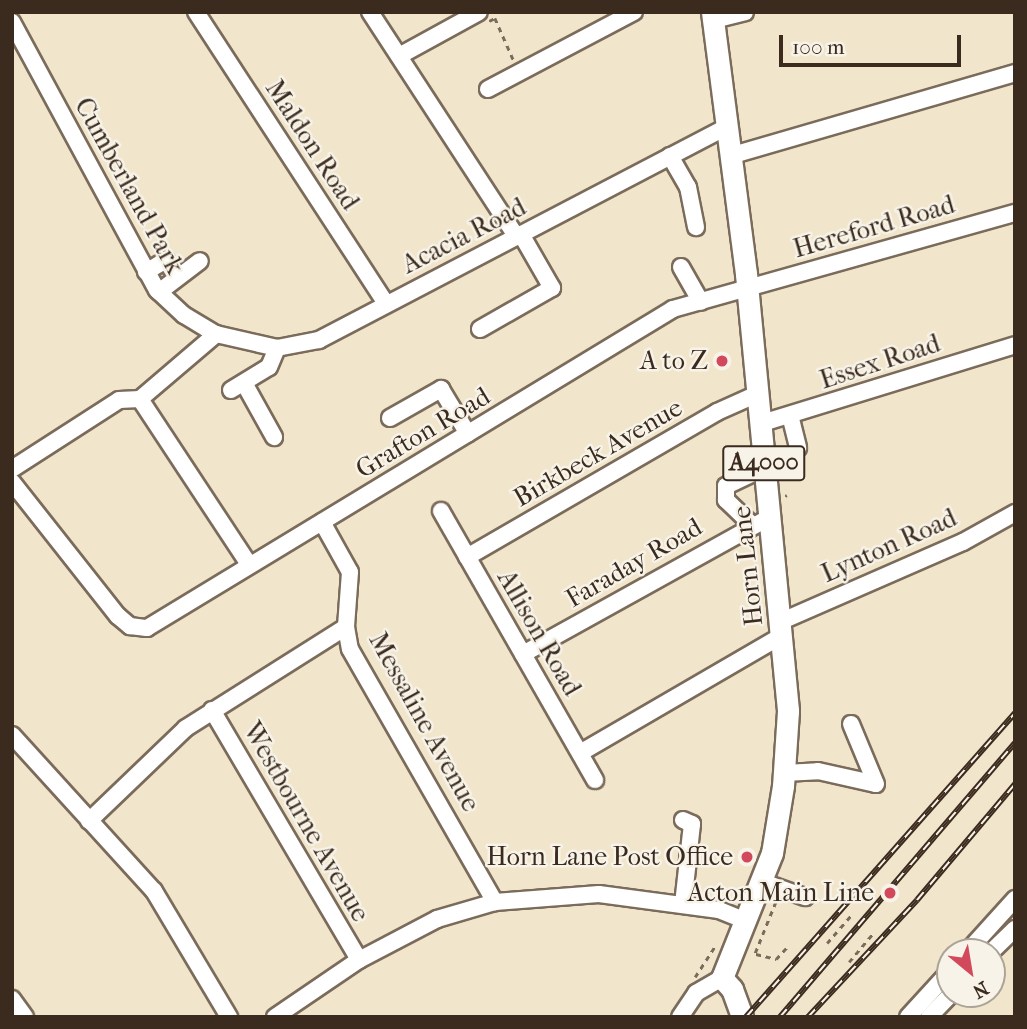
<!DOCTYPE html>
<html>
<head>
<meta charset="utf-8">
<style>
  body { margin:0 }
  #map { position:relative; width:1027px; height:1029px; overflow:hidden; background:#f1e5cb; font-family:"IM FELL French Canon",serif }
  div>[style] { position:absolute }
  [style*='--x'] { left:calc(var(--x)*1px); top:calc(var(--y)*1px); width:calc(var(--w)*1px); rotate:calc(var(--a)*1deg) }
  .path>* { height:2.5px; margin-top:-1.25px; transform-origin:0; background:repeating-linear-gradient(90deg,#7b6b5b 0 5px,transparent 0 10px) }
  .roads { filter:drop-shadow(2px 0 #7b6b5b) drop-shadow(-2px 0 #7b6b5b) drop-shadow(0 2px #7b6b5b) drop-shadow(0 -2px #7b6b5b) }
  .minor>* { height:16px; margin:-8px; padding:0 8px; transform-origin:8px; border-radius:8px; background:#fff }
  .major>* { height:21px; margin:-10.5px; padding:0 10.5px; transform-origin:10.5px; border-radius:10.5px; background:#fff }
  .rail>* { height:6px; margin-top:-3px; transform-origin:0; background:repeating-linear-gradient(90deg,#f7f3e8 0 10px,#3b2a1e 0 20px); box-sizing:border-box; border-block:2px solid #3b2a1e }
  .dots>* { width:19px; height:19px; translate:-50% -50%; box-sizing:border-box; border:4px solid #f7f3e8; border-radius:50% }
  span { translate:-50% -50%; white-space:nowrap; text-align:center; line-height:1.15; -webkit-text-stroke:5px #f7f3e8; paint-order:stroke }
  .shield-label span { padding:2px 5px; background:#f7f3e8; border:2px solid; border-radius:5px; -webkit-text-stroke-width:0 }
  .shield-label { font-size:24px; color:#3b2a1e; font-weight:700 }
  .street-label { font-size:26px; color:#3b2a1e }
  .poi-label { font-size:26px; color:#3b2a1e }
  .right { translate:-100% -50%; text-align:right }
  .frame { position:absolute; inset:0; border:14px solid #3b2a1e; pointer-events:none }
  .north { position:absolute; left:936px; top:938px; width:70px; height:70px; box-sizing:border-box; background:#f7f3e8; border:2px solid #aca397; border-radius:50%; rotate:150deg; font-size:19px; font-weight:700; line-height:28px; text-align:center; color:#3b2a1e }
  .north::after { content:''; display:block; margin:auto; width:24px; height:32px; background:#d1495b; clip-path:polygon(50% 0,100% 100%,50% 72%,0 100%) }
  .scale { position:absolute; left:779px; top:35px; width:182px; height:32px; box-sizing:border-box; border:4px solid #3b2a1e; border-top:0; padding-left:9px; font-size:21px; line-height:24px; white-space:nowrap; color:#3b2a1e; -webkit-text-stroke:5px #f7f3e8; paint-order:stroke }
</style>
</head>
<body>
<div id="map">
  <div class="path">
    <div style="--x:489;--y:21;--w:7;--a:-27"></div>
    <div style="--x:495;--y:18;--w:47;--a:66.2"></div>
    <div style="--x:785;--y:496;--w:2;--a:-27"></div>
    <div style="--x:827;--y:943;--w:37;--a:-49"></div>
    <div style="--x:755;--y:953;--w:56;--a:-68"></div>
    <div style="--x:756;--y:954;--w:21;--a:14"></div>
    <div style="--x:776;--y:959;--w:18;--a:-47"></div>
    <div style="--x:849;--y:962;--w:39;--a:-50"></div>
    <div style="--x:695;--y:977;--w:38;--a:-57"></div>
  </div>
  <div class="roads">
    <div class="minor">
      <div style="--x:196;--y:12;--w:348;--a:56.9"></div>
      <div style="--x:370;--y:12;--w:267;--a:56.9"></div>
      <div style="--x:714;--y:20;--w:32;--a:-14"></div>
      <div style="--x:12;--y:22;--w:305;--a:61.6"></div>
      <div style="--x:157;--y:290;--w:37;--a:43"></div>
      <div style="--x:184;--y:315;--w:37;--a:31"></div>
      <div style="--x:216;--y:334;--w:63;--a:12.9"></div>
      <div style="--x:399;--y:56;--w:91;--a:-28.8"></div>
      <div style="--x:488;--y:89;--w:165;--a:-27.8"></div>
      <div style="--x:733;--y:155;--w:294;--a:-16.2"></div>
      <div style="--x:670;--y:156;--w:36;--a:60"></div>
      <div style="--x:688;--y:187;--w:41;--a:78.7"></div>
      <div style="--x:681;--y:267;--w:40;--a:60.3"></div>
      <div style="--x:146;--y:272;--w:23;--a:-31"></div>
      <div style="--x:166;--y:260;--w:20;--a:57"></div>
      <div style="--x:159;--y:292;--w:51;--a:-37.1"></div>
      <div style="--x:480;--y:329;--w:83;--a:-29.7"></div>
      <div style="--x:552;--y:288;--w:62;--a:-119.9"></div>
      <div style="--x:244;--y:383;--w:62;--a:60.9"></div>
      <div style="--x:231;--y:390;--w:44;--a:-31.2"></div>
      <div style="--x:269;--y:367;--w:21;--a:-67"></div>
      <div style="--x:277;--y:348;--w:43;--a:-10.8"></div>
      <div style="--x:319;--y:340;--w:462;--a:-27.6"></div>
      <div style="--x:140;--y:399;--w:100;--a:-40.5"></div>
      <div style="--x:790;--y:415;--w:34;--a:76"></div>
      <div style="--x:390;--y:418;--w:59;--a:-29.6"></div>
      <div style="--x:441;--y:389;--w:52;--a:59"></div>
      <div style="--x:759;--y:424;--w:268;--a:-17.1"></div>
      <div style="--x:12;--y:469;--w:127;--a:-32.8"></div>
      <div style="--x:119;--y:400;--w:21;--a:-3"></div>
      <div style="--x:140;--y:399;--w:196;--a:56.6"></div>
      <div style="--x:12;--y:482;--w:171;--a:51.7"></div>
      <div style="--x:118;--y:616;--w:16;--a:40"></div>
      <div style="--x:130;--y:626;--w:17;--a:7"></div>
      <div style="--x:147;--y:628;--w:615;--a:-31.24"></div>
      <div style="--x:673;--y:309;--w:355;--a:-15.7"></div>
      <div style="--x:441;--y:511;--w:310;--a:60.2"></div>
      <div style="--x:322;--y:522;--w:57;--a:60.8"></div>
      <div style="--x:350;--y:572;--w:55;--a:94.2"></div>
      <div style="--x:346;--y:627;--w:22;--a:80"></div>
      <div style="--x:350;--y:649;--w:292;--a:60.2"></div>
      <div style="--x:751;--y:524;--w:35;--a:-136"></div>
      <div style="--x:726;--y:500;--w:14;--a:-90"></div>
      <div style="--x:726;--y:486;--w:42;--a:-25.3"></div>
      <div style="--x:467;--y:557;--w:289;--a:-30.1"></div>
      <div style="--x:717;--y:412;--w:42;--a:-24.1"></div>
      <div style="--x:782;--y:621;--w:197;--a:-23.6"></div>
      <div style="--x:963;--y:542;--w:60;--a:-29.1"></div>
      <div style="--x:523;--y:654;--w:282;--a:-29"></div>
      <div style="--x:212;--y:710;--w:290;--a:59.5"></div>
      <div style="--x:12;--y:735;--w:211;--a:47.7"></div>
      <div style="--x:154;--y:891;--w:147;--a:59.2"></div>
      <div style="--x:580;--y:753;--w:235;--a:-30.2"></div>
      <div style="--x:784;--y:773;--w:34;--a:-3"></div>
      <div style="--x:818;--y:771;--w:59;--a:12.6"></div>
      <div style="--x:876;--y:784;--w:65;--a:-112.6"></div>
      <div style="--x:683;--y:820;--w:10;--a:24"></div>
      <div style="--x:692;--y:824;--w:81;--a:96.4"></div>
      <div style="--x:89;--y:821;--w:134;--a:-43.8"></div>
      <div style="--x:186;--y:728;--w:189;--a:-32.3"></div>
      <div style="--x:763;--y:882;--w:45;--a:19.7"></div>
      <div style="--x:967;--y:952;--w:72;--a:-47.8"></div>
      <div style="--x:991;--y:952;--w:33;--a:-44"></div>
      <div style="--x:12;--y:999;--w:22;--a:54"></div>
      <div style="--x:275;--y:1017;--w:102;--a:-34.2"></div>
      <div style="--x:359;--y:960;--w:88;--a:-27.7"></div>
      <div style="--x:437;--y:919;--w:60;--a:-16.3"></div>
      <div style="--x:495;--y:902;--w:104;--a:-4.4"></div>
      <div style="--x:599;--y:894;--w:121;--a:7.6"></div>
      <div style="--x:719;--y:910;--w:29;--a:22"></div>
      <div style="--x:680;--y:1017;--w:29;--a:-56"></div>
      <div style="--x:696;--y:993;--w:30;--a:-30"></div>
      <div style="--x:908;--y:1017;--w:62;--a:-47.6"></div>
      <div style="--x:929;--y:1017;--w:32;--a:-46"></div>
    </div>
    <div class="major">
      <div style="--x:712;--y:12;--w:264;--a:82.6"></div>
      <div style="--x:746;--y:274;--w:439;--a:84.5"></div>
      <div style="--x:788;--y:711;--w:75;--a:93.8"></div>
      <div style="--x:783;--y:786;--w:68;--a:99.3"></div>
      <div style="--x:772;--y:853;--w:135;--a:111.8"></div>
      <div style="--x:722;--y:978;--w:15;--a:48"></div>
      <div style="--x:732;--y:989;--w:30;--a:70"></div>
    </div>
  </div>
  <div class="rail">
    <div style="--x:746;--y:1017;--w:406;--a:-48.5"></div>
    <div style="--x:780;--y:1017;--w:361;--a:-49.4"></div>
    <div style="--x:808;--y:1017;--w:160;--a:-47"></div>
    <div style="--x:917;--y:900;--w:152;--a:-49.8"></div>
  </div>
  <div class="dots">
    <div style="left:722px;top:361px;background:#d1495b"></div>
    <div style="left:747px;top:857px;background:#d1495b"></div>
    <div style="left:890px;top:893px;background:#d1495b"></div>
  </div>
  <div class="shield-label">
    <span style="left:764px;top:463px">A4000</span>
  </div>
  <div class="street-label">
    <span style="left:312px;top:145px;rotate:57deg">Maldon Road</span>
    <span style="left:129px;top:186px;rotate:61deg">Cumberland Park</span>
    <span style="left:874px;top:227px;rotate:-16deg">Hereford Road</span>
    <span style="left:464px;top:236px;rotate:-27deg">Acacia Road</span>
    <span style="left:880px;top:362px;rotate:-18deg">Essex Road</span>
    <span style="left:423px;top:433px;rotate:-31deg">Grafton Road</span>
    <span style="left:598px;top:453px;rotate:-30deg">Birkbeck Avenue</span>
    <span style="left:889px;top:546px;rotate:-24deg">Lynton Road</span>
    <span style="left:634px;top:563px;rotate:-30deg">Faraday Road</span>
    <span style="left:748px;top:566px;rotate:-96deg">Horn Lane</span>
    <span style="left:539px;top:633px;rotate:60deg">Allison Road</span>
    <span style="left:424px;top:722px;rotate:61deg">Messaline Avenue</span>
    <span style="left:306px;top:822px;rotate:60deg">Westbourne Avenue</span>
  </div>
  <div class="poi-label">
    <span class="right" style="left:708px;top:361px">A to Z</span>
    <span class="right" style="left:733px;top:857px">Horn Lane Post Office</span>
    <span class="right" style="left:874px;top:893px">Acton Main Line</span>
  </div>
  <div class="frame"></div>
  <div class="north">N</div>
  <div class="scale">100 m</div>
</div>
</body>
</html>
